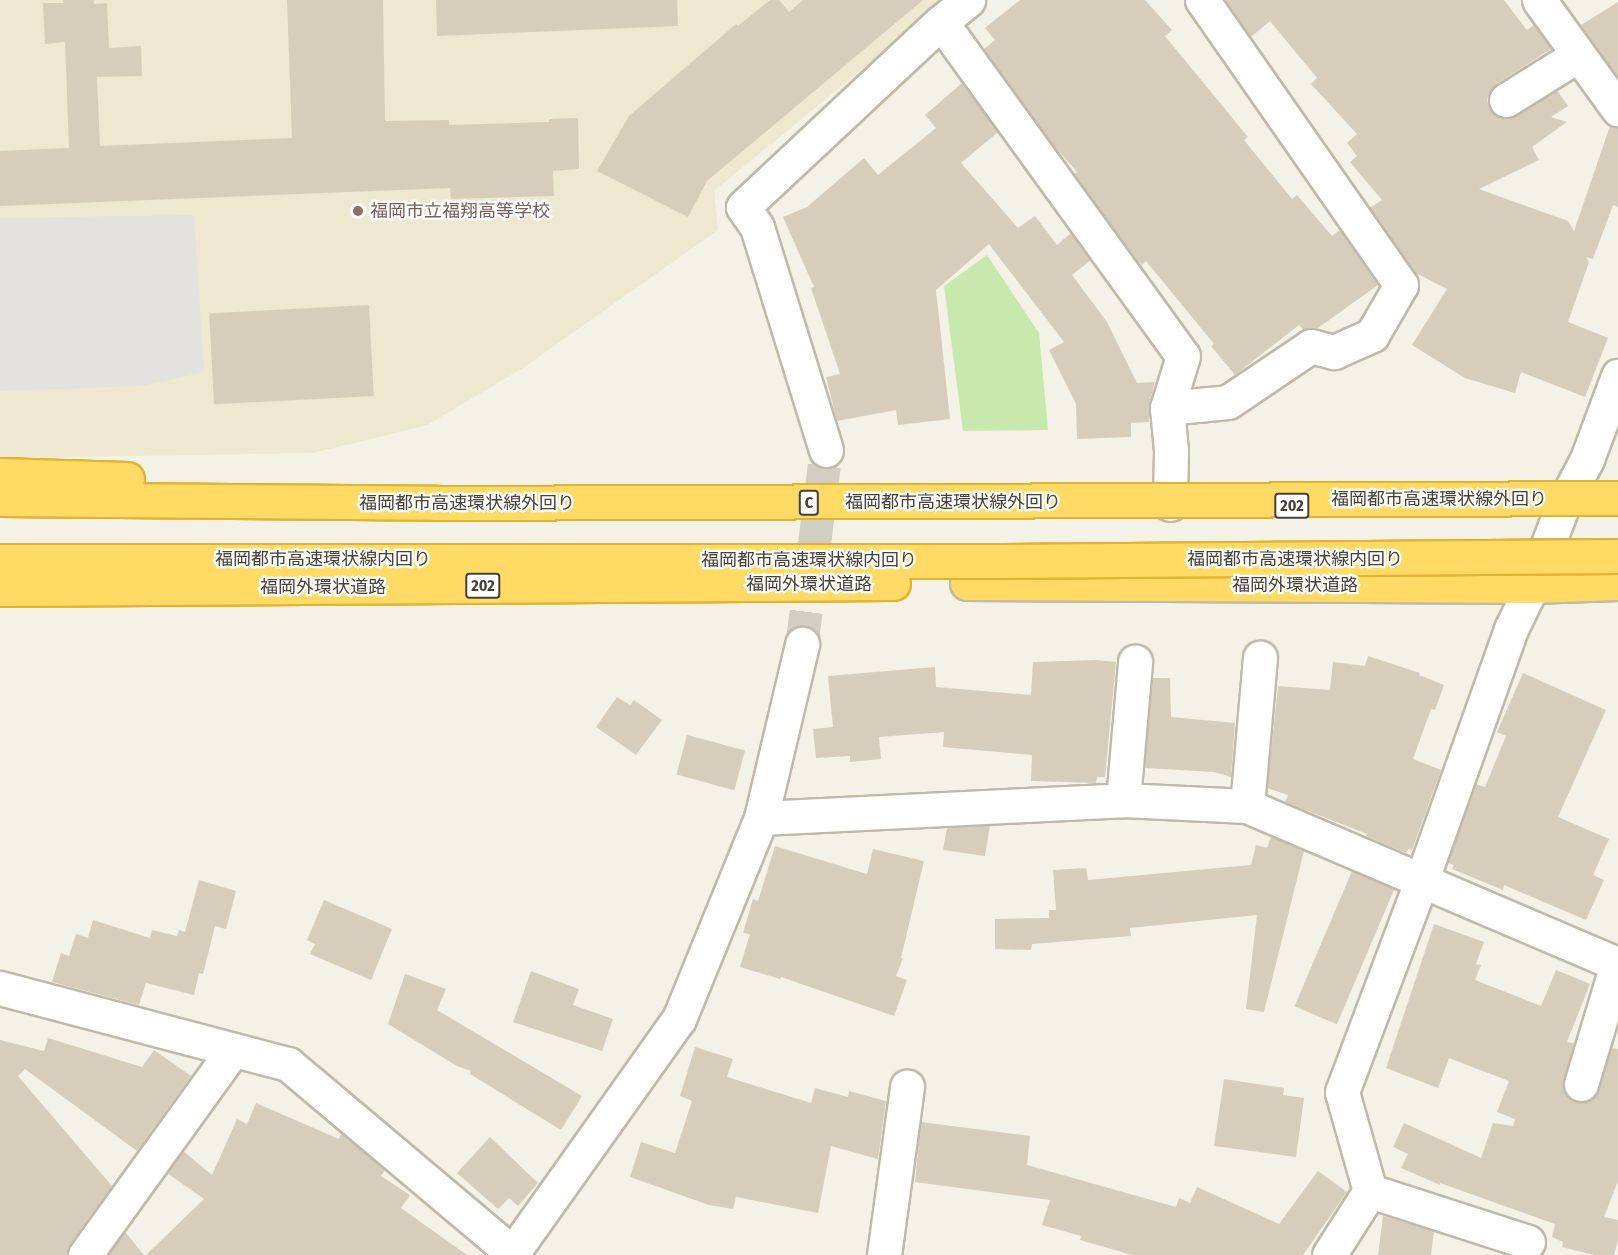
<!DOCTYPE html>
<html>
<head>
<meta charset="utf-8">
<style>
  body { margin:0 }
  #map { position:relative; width:1618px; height:1255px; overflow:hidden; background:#f4f1e6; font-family:"Fira Sans Condensed","Noto Sans JP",sans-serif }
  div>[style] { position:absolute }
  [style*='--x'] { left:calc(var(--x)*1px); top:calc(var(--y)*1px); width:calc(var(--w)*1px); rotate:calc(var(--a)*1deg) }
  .education>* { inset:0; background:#ede8cf }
  .green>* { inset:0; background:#c8e9ad }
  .parking>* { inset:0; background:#e4e2de }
  .building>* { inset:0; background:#d6cebb; transform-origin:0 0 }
  .minor-tunnel>* { height:33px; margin-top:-16.5px; transform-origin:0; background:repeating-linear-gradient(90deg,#d1cec3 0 33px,transparent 0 49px) }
  .roads { filter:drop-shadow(2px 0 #bfbaa8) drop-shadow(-2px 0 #bfbaa8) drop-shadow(0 2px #bfbaa8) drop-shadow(0 -2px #bfbaa8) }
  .minor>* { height:33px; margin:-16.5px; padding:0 16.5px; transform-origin:16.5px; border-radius:16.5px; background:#fff }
  .highway>* { height:33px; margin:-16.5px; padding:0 16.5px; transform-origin:16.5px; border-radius:16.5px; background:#ffdb65 }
  .bridges { filter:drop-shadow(2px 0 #e2b331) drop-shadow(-2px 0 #e2b331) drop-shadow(0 2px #e2b331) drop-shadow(0 -2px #e2b331) }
  .highway-bridge>* { height:33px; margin:-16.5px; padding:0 16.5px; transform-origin:16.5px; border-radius:16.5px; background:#ffdb65 }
  .dots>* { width:16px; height:16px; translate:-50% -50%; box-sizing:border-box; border:3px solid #fff; border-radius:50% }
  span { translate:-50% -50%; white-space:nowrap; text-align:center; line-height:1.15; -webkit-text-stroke:4.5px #fff; paint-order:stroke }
  .shield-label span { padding:2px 4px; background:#fff; border:2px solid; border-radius:4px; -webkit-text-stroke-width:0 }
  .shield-label { font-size:16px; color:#464135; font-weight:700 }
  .education-label { font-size:18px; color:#785e54 }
  .left { translate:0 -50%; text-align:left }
  .street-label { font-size:18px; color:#464135 }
</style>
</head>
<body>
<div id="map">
  <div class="education">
    <div style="clip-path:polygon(0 0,946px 0,714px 191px,718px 230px,523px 368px,427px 425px,313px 453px,0 458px)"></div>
  </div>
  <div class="green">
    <div style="clip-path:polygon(987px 255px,1039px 333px,1048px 430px,963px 431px,944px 286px)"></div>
  </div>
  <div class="parking">
    <div style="clip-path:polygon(194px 215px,204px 372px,142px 386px,0 391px,0 218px)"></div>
  </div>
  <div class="building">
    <div style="clip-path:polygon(63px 0,94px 0,94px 4px,107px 3px,109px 48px,141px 46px,142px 76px,97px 77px,100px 146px,292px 138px,287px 0,383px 0,385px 121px,449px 120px,449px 125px,549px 122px,549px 119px,578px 118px,579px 169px,553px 171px,554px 196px,451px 199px,450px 188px,0 206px,0 151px,69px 148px,65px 42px,45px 44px,43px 3px,63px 3px)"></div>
    <div style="clip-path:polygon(436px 0,677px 0,678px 26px,437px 36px)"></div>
    <div style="clip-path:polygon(770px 0,779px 0,789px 12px,803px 0,923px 0,707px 181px,688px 217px,597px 171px,629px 116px,736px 24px,738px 26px)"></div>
    <div style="clip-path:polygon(1020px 0,1145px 0,1172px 30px,1165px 36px,1248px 137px,1244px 140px,1292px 199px,1297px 195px,1332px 236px,1340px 230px,1378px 285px,1318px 328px,1303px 329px,1299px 325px,1235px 375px,1211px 346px,1214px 344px,1146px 261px,1142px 265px,1135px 258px,1074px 174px,1077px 172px,1050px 141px,984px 49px,995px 40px,985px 28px)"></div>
    <div style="clip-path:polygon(1225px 0,1504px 0,1527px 30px,1534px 25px,1551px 49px,1496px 84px,1490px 91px,1487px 100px,1490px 109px,1497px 116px,1507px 119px,1557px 90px,1568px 106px,1551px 117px,1567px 122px,1532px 147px,1539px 160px,1479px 189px,1568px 221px,1574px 231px,1610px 126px,1618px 127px,1618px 207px,1613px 205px,1593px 259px,1586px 257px,1589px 262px,1568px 322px,1608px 338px,1585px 397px,1521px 372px,1515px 393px,1465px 378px,1412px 345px,1447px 289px,1416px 273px,1370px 208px,1382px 200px,1350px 162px,1357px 156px,1347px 143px,1357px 134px,1311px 84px,1317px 78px,1270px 21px,1251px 37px)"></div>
    <div style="clip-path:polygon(1618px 2px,1618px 77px,1581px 25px)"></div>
    <div style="clip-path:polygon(962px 83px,998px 132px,961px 163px,1018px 228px,1035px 216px,1057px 245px,1071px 233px,1091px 260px,1072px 275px,1107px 322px,1137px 383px,1155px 382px,1149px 403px,1149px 422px,1131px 423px,1131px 437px,1077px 439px,1076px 404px,1049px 350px,1064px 342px,989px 244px,936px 290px,950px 419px,898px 425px,896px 410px,837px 421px,826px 377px,840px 374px,811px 288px,814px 287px,783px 217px,807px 207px,864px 158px,878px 175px,936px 128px,925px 115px)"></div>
    <div style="left:369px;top:305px;width:91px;height:160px;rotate:87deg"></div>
    <div style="clip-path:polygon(1368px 656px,1420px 673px,1419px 675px,1444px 685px,1435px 710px,1431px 709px,1413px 759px,1441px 770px,1412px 850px,1408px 849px,1406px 853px,1366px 836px,1367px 834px,1285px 802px,1288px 795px,1267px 788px,1278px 686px,1330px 690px,1333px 662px,1365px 666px)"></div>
    <div style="clip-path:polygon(1096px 660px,1116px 662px,1105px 777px,1097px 777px,1096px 783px,1031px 781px,1032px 755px,943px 747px,944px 732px,879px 737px,881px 759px,850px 762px,850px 756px,816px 758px,813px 729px,833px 727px,828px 676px,935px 667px,936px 687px,1031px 695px,1033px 662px)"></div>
    <div style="clip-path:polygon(1523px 673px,1606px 710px,1558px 817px,1609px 839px,1593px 875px,1604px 880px,1586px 920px,1504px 885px,1503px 890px,1452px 869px,1454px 865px,1448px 863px,1476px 784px,1485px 787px,1506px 736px,1497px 732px)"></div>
    <div style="clip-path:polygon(1152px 678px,1170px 678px,1171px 717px,1235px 723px,1231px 777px,1214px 772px,1145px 768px)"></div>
    <div style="clip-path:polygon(617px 697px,630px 705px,634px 700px,662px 720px,636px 755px,596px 727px)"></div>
    <div style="left:687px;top:735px;width:60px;height:41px;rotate:15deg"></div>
    <div style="clip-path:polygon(990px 825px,985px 856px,943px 850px,947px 828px)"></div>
    <div style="clip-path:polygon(1271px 837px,1304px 851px,1264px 1012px,1246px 1009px,1257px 915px,1130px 928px,1131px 936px,1032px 944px,1031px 950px,995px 949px,995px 919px,1049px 918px,1049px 910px,1056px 910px,1053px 870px,1086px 868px,1088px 880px,1251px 865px,1256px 845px,1267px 848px)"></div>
    <div style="clip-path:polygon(775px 846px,867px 874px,873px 849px,924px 861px,901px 958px,903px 958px,896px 976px,907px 980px,894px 1016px,781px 977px,780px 979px,740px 967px,750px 934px,743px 933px,753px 899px,758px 901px)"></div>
    <div style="left:1352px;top:871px;width:46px;height:147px;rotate:23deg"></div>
    <div style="clip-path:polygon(199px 880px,236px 891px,226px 929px,215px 926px,203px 974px,199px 973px,194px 995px,146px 983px,139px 1005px,52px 982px,61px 953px,69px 956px,76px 934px,88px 938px,93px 920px,150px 938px,152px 930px,177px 936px,179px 930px,185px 932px)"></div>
    <div style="clip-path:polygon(324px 900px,392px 929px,371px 980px,310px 954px,315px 944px,307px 940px)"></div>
    <div style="clip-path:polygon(1434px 924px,1484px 942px,1476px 964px,1481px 965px,1475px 980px,1541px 1006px,1556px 970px,1590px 984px,1567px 1042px,1574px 1043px,1563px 1088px,1567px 1096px,1575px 1102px,1585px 1102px,1593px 1098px,1599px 1089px,1611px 1048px,1618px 1049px,1618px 1181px,1604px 1217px,1618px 1220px,1618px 1240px,1614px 1255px,1594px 1255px,1562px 1247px,1563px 1242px,1552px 1237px,1555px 1224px,1440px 1183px,1440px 1185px,1401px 1168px,1408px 1154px,1393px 1147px,1404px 1123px,1481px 1158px,1493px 1123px,1513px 1126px,1515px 1119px,1497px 1112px,1509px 1081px,1449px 1058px,1438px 1088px,1386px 1068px)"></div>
    <div style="clip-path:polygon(531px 971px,579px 989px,573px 1005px,613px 1019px,602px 1051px,513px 1022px)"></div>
    <div style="clip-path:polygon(405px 974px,446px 989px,437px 1010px,582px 1096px,561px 1130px,470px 1074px,471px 1071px,457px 1066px,388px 1024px)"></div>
    <div style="clip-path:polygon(48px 1038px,142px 1067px,154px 1050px,191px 1076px,137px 1151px,25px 1069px,18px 1076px,112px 1186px,70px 1244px,67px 1255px,0 1255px,0 1040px,44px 1051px)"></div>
    <div style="clip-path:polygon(695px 1047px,733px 1059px,727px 1077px,811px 1103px,815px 1088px,848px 1097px,849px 1091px,886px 1101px,878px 1159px,831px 1146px,818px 1213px,736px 1197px,733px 1209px,709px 1205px,630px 1177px,641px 1142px,675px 1153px,692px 1101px,680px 1096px)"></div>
    <div style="clip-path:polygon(1224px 1079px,1284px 1088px,1283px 1095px,1304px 1098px,1296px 1157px,1214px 1146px)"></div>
    <div style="clip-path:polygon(256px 1103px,339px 1139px,341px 1134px,344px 1136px,385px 1170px,381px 1176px,410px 1195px,401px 1208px,467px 1255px,146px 1255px,204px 1199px,167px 1173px,183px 1151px,212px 1175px,237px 1119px,247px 1124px)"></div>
    <div style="clip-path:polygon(921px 1122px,1030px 1136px,1027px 1165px,1176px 1207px,1179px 1198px,1190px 1203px,1197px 1187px,1279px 1224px,1318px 1171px,1347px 1192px,1303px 1255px,1132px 1255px,1080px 1240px,1081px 1236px,1042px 1225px,1050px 1200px,915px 1182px)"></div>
    <div style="clip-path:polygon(490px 1137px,538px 1183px,518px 1206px,509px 1198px,498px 1209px,457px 1173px)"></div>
    <div style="clip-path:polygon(1383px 1216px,1434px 1231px,1431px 1255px,1378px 1255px)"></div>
    <div style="clip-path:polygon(125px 1232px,144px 1255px,108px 1255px)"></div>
  </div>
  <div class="minor-tunnel">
    <div style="--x:802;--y:644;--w:195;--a:-82.9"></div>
  </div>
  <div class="roads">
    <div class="minor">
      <div style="--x:1539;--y:0;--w:135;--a:54.1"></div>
      <div style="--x:941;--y:22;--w:412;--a:54.1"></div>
      <div style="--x:1183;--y:356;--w:54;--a:107.1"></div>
      <div style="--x:1167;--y:408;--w:42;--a:84.6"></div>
      <div style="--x:1171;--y:450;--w:54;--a:91.1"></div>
      <div style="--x:1506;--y:100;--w:85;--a:-32"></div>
      <div style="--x:1167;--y:408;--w:61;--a:-5.6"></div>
      <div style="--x:1228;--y:402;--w:100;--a:-34"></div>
      <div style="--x:1311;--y:346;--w:24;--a:15"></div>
      <div style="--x:1334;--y:352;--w:42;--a:-24.1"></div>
      <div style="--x:1372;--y:335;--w:58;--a:-59.9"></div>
      <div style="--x:1401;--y:285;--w:348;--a:-124.9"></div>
      <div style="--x:826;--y:450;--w:233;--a:-107.2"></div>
      <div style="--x:757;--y:227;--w:24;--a:-125"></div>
      <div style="--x:743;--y:207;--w:271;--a:-43.1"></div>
      <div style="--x:941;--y:22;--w:35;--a:-39"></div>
      <div style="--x:1123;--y:800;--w:139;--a:-85"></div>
      <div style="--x:1247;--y:806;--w:149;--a:-85"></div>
      <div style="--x:761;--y:818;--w:179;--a:-76.7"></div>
      <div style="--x:0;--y:988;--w:298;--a:14.8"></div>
      <div style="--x:288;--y:1064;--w:297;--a:40.1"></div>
      <div style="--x:1581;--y:1084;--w:125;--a:-73.3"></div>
      <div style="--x:1370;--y:1191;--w:166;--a:17.9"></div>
      <div style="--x:85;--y:1255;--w:253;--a:-54.2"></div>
      <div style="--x:511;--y:1255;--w:290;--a:-54.6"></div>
      <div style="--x:679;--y:1019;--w:217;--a:-67.8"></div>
      <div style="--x:761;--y:818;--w:362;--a:-2.8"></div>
      <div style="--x:1123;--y:800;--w:124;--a:2.8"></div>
      <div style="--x:1247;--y:806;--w:403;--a:23.1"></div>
      <div style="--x:884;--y:1255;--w:170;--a:-82.2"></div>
      <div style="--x:1329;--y:1255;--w:76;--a:-57.4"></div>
      <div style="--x:1370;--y:1191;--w:103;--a:-105.8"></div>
      <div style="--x:1342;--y:1092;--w:224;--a:-69.4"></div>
      <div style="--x:1421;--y:882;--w:269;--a:-70.4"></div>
      <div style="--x:1511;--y:629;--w:48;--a:-64"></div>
      <div style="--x:1532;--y:586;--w:87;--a:-69.1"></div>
      <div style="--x:1563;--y:505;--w:52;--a:-62.4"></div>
      <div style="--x:1587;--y:459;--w:89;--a:-69.5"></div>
    </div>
    <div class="highway">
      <div style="--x:967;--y:583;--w:565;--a:0.3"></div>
      <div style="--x:1532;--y:586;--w:86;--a:-2"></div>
    </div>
  </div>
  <div class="bridges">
    <div class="highway-bridge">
      <div style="--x:0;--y:475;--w:127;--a:1.8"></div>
      <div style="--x:0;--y:499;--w:437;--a:0.5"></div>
      <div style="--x:437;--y:503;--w:1181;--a:-0.24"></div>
      <div style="--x:0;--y:561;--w:995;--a:0"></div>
      <div style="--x:995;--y:561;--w:623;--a:-0.46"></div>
      <div style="--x:0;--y:589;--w:893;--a:-0.38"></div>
    </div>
  </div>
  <div class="dots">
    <div style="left:358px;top:211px;background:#8d6e63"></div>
  </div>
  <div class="shield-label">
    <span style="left:809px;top:503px">C</span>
    <span style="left:1292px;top:506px">202</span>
    <span style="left:483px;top:586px">202</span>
  </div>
  <div class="education-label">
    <span class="left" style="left:370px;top:211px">福岡市立福翔高等学校</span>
  </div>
  <div class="street-label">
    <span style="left:1439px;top:499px">福岡都市高速環状線外回り</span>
    <span style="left:953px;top:502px">福岡都市高速環状線外回り</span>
    <span style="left:467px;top:503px">福岡都市高速環状線外回り</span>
    <span style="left:323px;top:559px">福岡都市高速環状線内回り</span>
    <span style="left:1295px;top:559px">福岡都市高速環状線内回り</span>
    <span style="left:809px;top:560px">福岡都市高速環状線内回り</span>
    <span style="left:809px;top:584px">福岡外環状道路</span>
    <span style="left:1295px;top:585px">福岡外環状道路</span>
    <span style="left:323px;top:587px">福岡外環状道路</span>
  </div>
</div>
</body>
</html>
